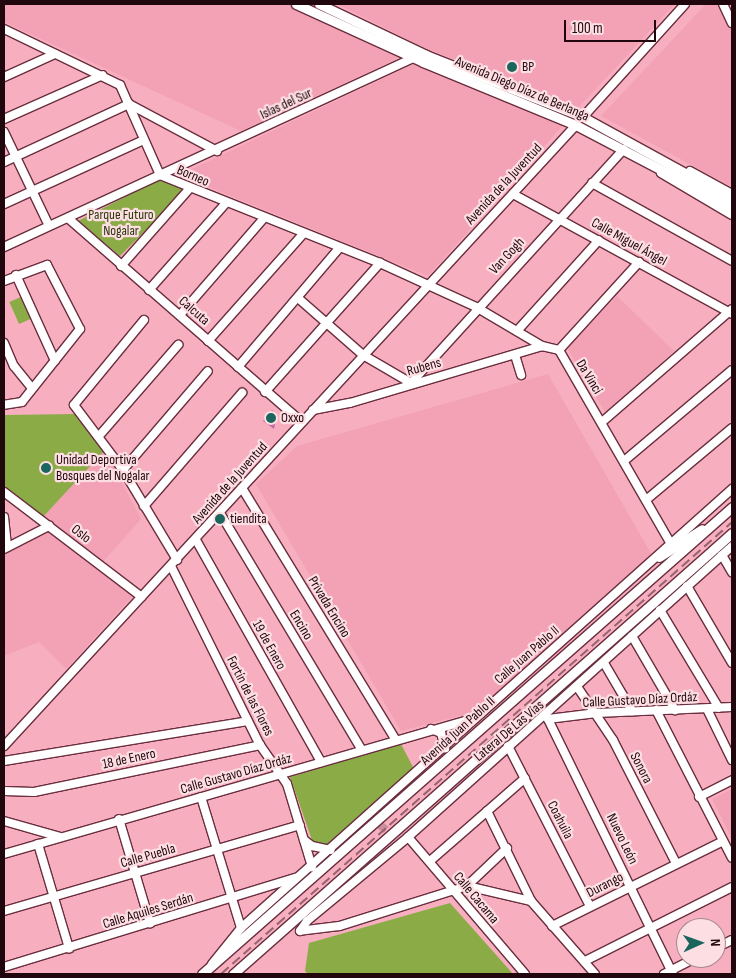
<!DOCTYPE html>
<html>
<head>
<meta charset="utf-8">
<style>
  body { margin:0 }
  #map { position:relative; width:736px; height:978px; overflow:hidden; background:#f7afbf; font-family:"Sofia Sans Condensed",sans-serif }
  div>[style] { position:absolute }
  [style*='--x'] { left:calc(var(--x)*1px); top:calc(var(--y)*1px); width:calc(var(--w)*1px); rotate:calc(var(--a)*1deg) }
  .built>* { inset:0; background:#f2a2b4 }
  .green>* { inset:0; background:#8bab47; transform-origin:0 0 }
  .building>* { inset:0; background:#ca68a3 }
  .minor-tunnel>* { height:8px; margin-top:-4px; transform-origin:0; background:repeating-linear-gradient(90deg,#cc8d9b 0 8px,transparent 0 12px) }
  .roads { filter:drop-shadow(1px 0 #6a2e3e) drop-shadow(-1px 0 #6a2e3e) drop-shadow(0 1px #6a2e3e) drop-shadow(0 -1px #6a2e3e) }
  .minor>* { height:8px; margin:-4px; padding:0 4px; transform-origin:4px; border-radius:4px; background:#fff }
  .major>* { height:9px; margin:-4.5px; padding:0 4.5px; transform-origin:4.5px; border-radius:4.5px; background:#fff }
  .rail>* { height:2px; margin-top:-1px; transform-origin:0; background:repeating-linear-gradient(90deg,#95626e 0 10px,transparent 0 15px) }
  .dots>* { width:14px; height:14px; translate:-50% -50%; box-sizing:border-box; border:2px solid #fcdee3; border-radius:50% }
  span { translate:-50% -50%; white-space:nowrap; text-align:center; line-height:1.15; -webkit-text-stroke:4.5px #fcdee3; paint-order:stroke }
  .poi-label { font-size:14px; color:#1f070d }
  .left { translate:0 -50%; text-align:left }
  .street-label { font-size:14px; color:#1f070d }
  .park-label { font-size:14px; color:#2a380b }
  .frame { position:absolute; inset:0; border:5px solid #1f070d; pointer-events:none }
  .north { position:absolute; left:676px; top:918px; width:50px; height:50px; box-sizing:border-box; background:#fcdee3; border:1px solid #a4888d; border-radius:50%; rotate:88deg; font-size:14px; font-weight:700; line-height:20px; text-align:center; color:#1f070d }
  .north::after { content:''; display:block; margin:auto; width:18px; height:22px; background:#1a655d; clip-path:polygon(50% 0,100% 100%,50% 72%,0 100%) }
  .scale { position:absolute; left:564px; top:20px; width:92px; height:22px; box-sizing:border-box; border:2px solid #1f070d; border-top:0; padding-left:6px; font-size:15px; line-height:18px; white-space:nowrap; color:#1f070d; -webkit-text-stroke:4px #fcdee3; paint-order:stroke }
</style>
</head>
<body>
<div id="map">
  <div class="built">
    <div style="clip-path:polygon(4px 4px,295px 4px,403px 56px,241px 131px,4px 22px)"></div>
    <div style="clip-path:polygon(337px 4px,675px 4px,578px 108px,425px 48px)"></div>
    <div style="clip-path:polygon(706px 4px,721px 4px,732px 28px,732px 187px,601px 116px)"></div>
    <div style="clip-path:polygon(414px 64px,566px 122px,428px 276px,179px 175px)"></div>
    <div style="clip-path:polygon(617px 296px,674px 351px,605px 412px,567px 348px)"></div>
    <div style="clip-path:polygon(548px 374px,652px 555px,475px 712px,401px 731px,256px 484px,297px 446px)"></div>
    <div style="clip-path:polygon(105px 450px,141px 519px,102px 563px,43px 517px)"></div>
    <div style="clip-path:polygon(47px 528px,134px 595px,66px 669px,39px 642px,4px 656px,4px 552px)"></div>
    <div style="clip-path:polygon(732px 789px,732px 839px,712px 799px)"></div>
  </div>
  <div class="green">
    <div style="clip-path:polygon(160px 179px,186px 190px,120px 256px,78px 221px)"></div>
    <div style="left:23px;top:296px;width:24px;height:15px;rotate:66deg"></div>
    <div style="clip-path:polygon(75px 414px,105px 450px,43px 517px,4px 486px,4px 415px)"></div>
    <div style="clip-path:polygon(401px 744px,414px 769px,327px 846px,313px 843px,290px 777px)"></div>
    <div style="clip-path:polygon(450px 903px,513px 974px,308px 974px,305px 971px,309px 943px)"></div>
  </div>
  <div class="building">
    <div style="clip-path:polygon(272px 410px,277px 415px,274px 429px,263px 421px)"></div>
  </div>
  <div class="minor-tunnel">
    <div style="--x:370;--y:818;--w:37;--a:36"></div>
  </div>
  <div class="roads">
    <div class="minor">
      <div style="--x:723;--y:4;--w:21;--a:65"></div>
      <div style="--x:4;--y:29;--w:129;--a:25.8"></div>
      <div style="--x:120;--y:85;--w:98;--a:66"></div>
      <div style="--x:160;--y:175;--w:237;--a:21.8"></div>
      <div style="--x:380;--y:263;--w:106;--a:24.6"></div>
      <div style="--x:476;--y:307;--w:77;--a:30.6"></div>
      <div style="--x:542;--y:346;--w:17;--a:13"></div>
      <div style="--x:559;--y:350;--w:224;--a:60"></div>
      <div style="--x:4;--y:77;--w:56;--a:-24.3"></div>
      <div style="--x:129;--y:104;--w:100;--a:28.1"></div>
      <div style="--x:583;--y:117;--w:152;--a:-47.9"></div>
      <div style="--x:4;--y:119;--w:108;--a:-24"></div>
      <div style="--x:4;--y:132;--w:104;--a:64.4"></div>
      <div style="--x:4;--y:162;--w:138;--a:-24.9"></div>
      <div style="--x:690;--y:171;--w:48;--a:28.7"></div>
      <div style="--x:661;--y:173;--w:82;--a:30.6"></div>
      <div style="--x:592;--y:183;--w:160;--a:29.1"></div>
      <div style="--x:513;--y:194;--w:250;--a:28.7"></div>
      <div style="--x:4;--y:204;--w:154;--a:-24.6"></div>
      <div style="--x:69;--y:219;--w:309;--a:41.1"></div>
      <div style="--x:4;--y:247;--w:454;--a:-24.8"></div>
      <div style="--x:121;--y:266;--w:104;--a:-48.5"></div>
      <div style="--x:16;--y:275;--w:94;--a:65.6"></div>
      <div style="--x:4;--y:281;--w:46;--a:-20.4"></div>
      <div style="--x:47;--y:265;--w:72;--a:62.7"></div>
      <div style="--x:80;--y:329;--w:93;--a:128.5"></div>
      <div style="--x:22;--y:402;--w:18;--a:171"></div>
      <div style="--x:149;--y:290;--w:116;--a:-48.5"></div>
      <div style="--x:298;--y:298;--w:86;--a:41.2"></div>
      <div style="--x:363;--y:355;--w:56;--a:30.3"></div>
      <div style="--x:180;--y:315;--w:128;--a:-49.1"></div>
      <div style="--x:144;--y:320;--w:110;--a:129.5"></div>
      <div style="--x:74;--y:405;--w:81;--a:53"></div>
      <div style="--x:123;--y:470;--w:105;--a:59"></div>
      <div style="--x:517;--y:331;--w:122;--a:-48"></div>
      <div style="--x:208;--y:341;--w:144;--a:-48.4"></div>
      <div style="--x:4;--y:343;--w:25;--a:67"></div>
      <div style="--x:14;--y:366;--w:28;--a:51"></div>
      <div style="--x:559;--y:350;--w:119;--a:-47.7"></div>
      <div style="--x:515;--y:355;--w:21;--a:73"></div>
      <div style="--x:238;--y:367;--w:157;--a:-49.6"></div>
      <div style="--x:411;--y:383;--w:316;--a:-47.7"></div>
      <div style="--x:265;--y:392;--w:173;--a:-48.3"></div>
      <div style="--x:313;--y:410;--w:38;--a:-11"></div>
      <div style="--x:350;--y:403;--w:200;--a:-16.5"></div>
      <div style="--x:602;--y:422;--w:172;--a:-41"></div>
      <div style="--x:99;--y:436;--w:121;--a:-49"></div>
      <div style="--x:624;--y:461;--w:141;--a:-40.1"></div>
      <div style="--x:123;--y:470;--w:130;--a:-49.4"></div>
      <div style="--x:242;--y:488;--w:294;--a:58.6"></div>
      <div style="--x:4;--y:492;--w:173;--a:37.3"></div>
      <div style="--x:646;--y:500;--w:112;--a:-39.9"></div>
      <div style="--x:144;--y:506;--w:150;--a:-49.1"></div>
      <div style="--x:220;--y:513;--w:275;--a:59.1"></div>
      <div style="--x:4;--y:517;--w:30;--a:84"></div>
      <div style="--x:196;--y:540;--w:255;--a:60.6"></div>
      <div style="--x:4;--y:549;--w:51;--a:-27.1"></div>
      <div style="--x:722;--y:555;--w:20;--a:60"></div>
      <div style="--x:171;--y:566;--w:200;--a:63.6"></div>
      <div style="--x:260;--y:745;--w:47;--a:55.3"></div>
      <div style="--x:287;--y:784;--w:87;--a:73.2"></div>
      <div style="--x:687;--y:586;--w:89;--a:59.7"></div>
      <div style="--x:660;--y:610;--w:114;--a:59"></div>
      <div style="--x:632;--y:636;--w:86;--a:59.8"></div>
      <div style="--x:604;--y:663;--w:56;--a:59.7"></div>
      <div style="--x:578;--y:688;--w:63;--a:56.1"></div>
      <div style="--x:613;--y:740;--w:138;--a:62.9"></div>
      <div style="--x:707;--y:709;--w:57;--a:63.9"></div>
      <div style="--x:656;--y:710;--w:166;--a:62.8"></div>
      <div style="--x:546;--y:715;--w:288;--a:63.9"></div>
      <div style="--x:548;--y:719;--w:49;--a:-7"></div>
      <div style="--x:597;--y:713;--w:135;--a:-2.5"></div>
      <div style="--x:431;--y:729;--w:11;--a:22"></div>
      <div style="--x:441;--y:733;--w:16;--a:75"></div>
      <div style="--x:4;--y:746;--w:844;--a:-47.35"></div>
      <div style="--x:508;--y:746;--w:180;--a:62.9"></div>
      <div style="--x:4;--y:761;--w:247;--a:-9.3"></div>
      <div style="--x:4;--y:791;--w:30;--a:2"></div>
      <div style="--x:34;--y:792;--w:231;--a:-11.7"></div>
      <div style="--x:201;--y:797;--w:137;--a:73"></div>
      <div style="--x:699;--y:797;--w:37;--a:-27"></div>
      <div style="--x:487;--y:811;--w:100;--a:63.9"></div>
      <div style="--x:531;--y:901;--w:97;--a:48.8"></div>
      <div style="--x:119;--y:819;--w:109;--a:73.4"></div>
      <div style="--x:4;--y:821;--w:58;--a:15.9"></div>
      <div style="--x:408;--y:837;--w:180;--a:49.5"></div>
      <div style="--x:304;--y:840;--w:10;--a:37"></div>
      <div style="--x:312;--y:846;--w:19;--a:12"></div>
      <div style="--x:38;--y:844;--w:109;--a:73.4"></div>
      <div style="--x:507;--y:848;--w:55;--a:136.5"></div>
      <div style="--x:467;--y:886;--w:134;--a:162.6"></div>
      <div style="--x:339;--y:926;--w:39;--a:173"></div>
      <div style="--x:300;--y:931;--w:12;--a:-55"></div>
      <div style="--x:307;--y:921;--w:131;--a:-39.7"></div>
      <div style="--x:408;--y:837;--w:435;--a:-41.9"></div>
      <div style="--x:4;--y:854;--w:491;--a:-16.1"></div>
      <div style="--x:430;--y:861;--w:126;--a:-41.1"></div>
      <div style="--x:467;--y:886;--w:66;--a:13.2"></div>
      <div style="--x:4;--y:911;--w:308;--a:-16.2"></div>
      <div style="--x:552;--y:926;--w:191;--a:-26.4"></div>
      <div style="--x:716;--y:948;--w:18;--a:-27"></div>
      <div style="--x:585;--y:961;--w:165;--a:-26.7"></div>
      <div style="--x:212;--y:964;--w:46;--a:-51.1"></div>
      <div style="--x:241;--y:928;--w:659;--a:-41.8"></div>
      <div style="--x:4;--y:967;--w:305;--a:-17"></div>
      <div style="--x:664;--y:974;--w:36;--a:-27"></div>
    </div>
    <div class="major">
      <div style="--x:296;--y:4;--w:140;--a:24.5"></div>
      <div style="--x:423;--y:62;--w:165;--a:22.4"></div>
      <div style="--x:576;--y:125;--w:176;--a:27.7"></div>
      <div style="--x:319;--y:4;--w:119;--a:25.5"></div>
      <div style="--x:426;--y:55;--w:169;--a:21.5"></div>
      <div style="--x:583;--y:117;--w:170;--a:28.8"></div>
      <div style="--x:659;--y:557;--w:51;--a:-33.1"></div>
      <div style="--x:202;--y:974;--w:706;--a:-41.38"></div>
      <div style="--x:233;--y:974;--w:666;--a:-41.47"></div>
    </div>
  </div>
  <div class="rail">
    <div style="--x:221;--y:974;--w:682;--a:-41.49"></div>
  </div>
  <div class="dots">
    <div style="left:512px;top:67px;background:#1a655d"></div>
    <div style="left:271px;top:418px;background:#1a655d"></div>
    <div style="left:46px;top:468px;background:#1a655d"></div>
    <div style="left:220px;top:519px;background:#1a655d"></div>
  </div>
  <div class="poi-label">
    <span class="left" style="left:522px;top:67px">BP</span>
    <span class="left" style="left:281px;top:418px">Oxxo</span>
    <span class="left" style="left:56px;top:468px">Unidad Deportiva<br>Bosques del Nogalar</span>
    <span class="left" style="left:230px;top:519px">tiendita</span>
  </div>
  <div class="street-label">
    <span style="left:522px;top:89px;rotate:23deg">Avenida Diego Díaz de Berlanga</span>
    <span style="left:286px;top:104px;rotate:-25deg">Islas del Sur</span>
    <span style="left:193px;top:176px;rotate:23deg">Borneo</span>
    <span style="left:504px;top:184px;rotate:-47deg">Avenida de la Juventud</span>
    <span style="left:629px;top:242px;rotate:29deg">Calle Miguel Ángel</span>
    <span style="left:507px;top:256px;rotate:-47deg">Van Gogh</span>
    <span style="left:194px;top:311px;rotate:41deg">Calcuta</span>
    <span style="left:424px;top:367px;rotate:-16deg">Rubens</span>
    <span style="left:589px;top:377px;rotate:59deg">Da Vinci</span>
    <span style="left:230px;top:483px;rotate:-48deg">Avenida de la Juventud</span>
    <span style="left:81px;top:534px;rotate:38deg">Oslo</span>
    <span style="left:329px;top:607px;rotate:59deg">Privada Encino</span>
    <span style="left:301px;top:625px;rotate:59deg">Encino</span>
    <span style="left:269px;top:645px;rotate:61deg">19 de Enero</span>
    <span style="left:527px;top:655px;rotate:-41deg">Calle Juan Pablo II</span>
    <span style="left:250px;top:696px;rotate:63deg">Fortín de las Flores</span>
    <span style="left:640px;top:700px;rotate:-3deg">Calle Gustavo Díaz Ordáz</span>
    <span style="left:458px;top:731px;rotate:-42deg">Avenida Juan Pablo II</span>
    <span style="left:509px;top:731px;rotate:-40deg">Lateral De Las Vías</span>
    <span style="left:129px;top:759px;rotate:-12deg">18 de Enero</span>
    <span style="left:641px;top:768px;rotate:63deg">Sonora</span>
    <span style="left:236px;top:774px;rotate:-16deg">Calle Gustavo Díaz Ordáz</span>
    <span style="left:560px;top:820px;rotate:63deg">Coahuila</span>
    <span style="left:622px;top:839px;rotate:64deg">Nuevo León</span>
    <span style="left:148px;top:856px;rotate:-16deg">Calle Puebla</span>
    <span style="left:605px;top:885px;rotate:-27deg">Durango</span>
    <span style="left:476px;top:898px;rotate:50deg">Calle Cacama</span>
    <span style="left:148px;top:911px;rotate:-17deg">Calle Aquiles Serdán</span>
  </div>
  <div class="park-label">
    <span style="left:121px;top:223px">Parque Futuro<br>Nogalar</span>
  </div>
  <div class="frame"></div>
  <div class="north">N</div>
  <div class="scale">100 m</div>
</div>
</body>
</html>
